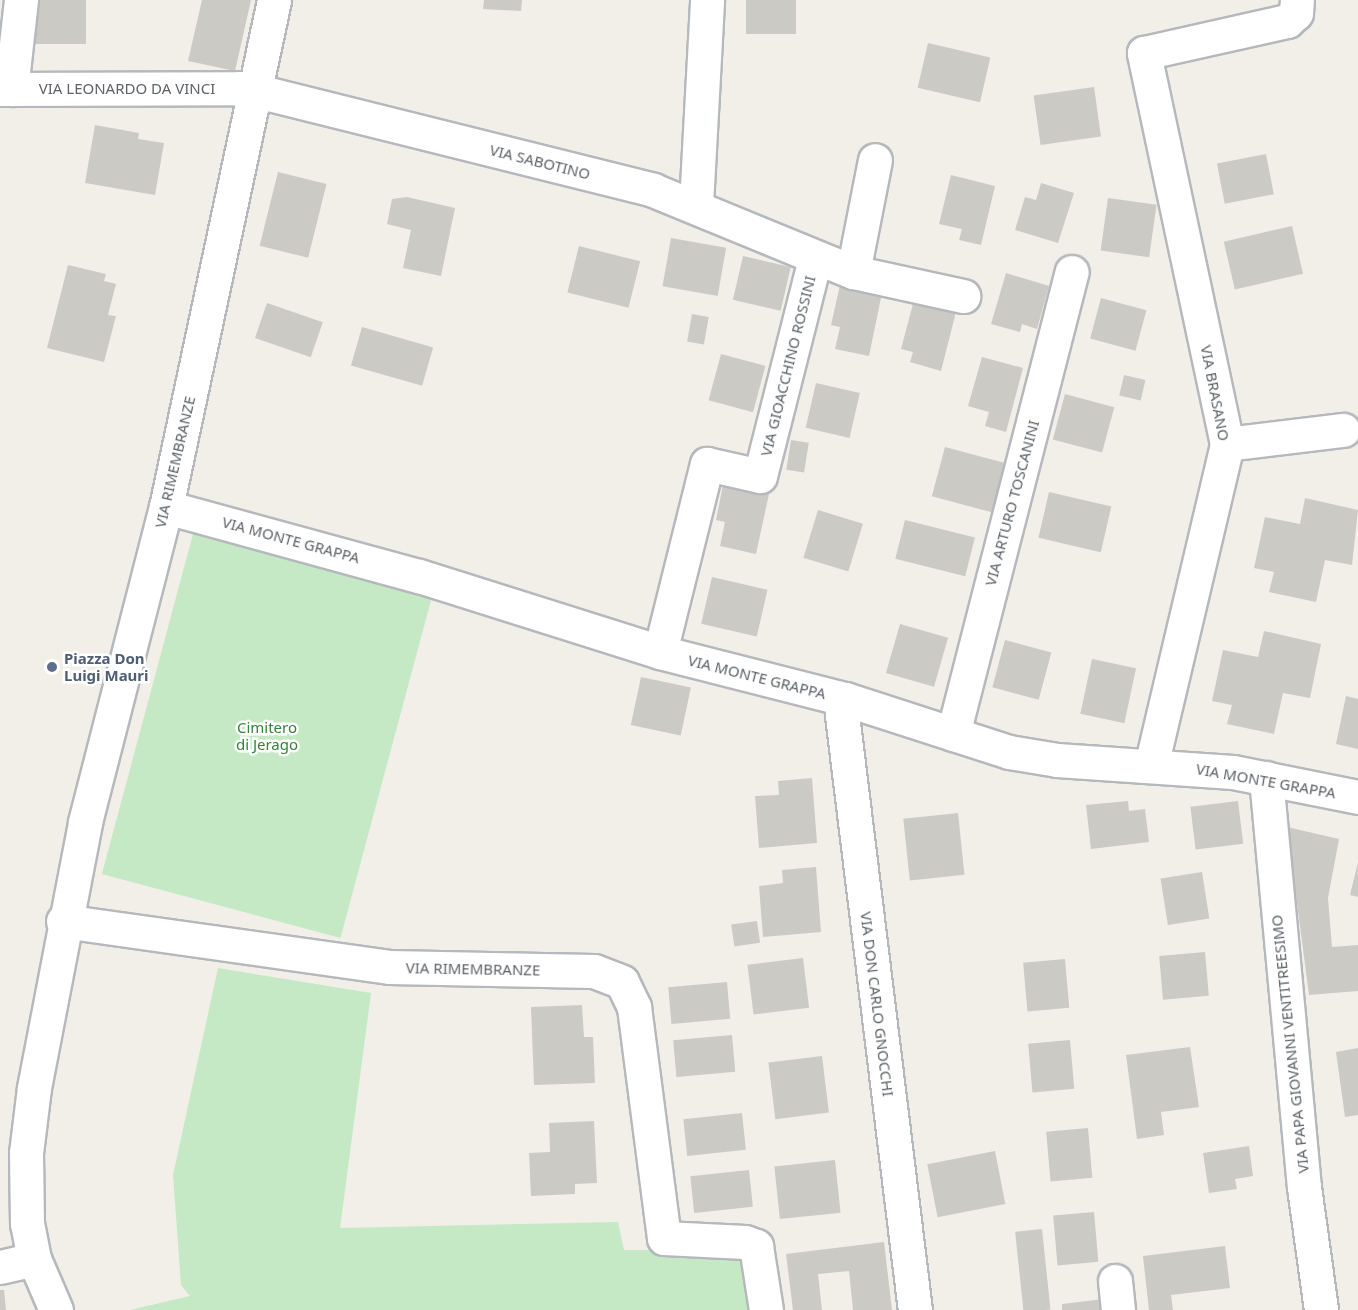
<!DOCTYPE html>
<html>
<head>
<meta charset="utf-8">
<style>
  body { margin:0 }
  #map { position:relative; width:1358px; height:1310px; overflow:hidden; background:#f1efe8; font-family:"Noto Sans",sans-serif }
  div>[style] { position:absolute }
  [style*='--x'] { left:calc(var(--x)*1px); top:calc(var(--y)*1px); width:calc(var(--w)*1px); rotate:calc(var(--a)*1deg) }
  .green>* { inset:0; background:#c5e8c5; transform-origin:0 0 }
  .building>* { inset:0; background:#cccac5; transform-origin:0 0 }
  .roads { filter:drop-shadow(2px 0 #b5b8bc) drop-shadow(-2px 0 #b5b8bc) drop-shadow(0 2px #b5b8bc) drop-shadow(0 -2px #b5b8bc) }
  .minor>* { height:33px; margin:-16.5px; padding:0 16.5px; transform-origin:16.5px; border-radius:16.5px; background:#fff }
  .dots>* { width:16px; height:16px; translate:-50% -50%; box-sizing:border-box; border:3px solid #fff; border-radius:50% }
  span { translate:-50% -50%; white-space:nowrap; text-align:center; line-height:1.15; -webkit-text-stroke:5px #fff; paint-order:stroke }
  .street-label { font-size:15px; color:#5f6368 }
  .service-label { font-size:15px; color:#4e5e75; font-weight:700 }
  .left { translate:0 -50%; text-align:left }
  .park-label { font-size:15px; color:#348238 }
</style>
</head>
<body>
<div id="map">
  <div class="green">
    <div style="left:193px;top:534px;width:247px;height:352px;rotate:15deg"></div>
    <div style="clip-path:polygon(218px 968px,371px 993px,340px 1228px,618px 1222px,624px 1250px,744px 1250px,759px 1310px,130px 1310px,190px 1296px,181px 1285px,173px 1175px)"></div>
  </div>
  <div class="building">
    <div style="left:34px;top:0;width:52px;height:44px"></div>
    <div style="clip-path:polygon(202px 0,251px 0,235px 71px,188px 61px)"></div>
    <div style="clip-path:polygon(484px 0,522px 0,521px 11px,483px 9px)"></div>
    <div style="left:746px;top:0;width:50px;height:34px"></div>
    <div style="left:928px;top:43px;width:64px;height:46px;rotate:13deg"></div>
    <div style="left:1094px;top:87px;width:50px;height:61px;rotate:82deg"></div>
    <div style="clip-path:polygon(95px 125px,139px 133px,138px 139px,164px 143px,155px 195px,85px 183px)"></div>
    <div style="left:1266px;top:154px;width:41px;height:50px;rotate:79deg"></div>
    <div style="left:278px;top:172px;width:50px;height:76px;rotate:14deg"></div>
    <div style="clip-path:polygon(951px 175px,995px 186px,981px 245px,959px 240px,962px 229px,939px 224px)"></div>
    <div style="clip-path:polygon(1041px 183px,1074px 193px,1058px 243px,1015px 230px,1025px 197px,1036px 200px)"></div>
    <div style="clip-path:polygon(407px 197px,455px 208px,441px 276px,403px 268px,411px 230px,387px 224px,392px 199px)"></div>
    <div style="left:1108px;top:198px;width:49px;height:53px;rotate:8deg"></div>
    <div style="left:1292px;top:226px;width:49px;height:70px;rotate:77deg"></div>
    <div style="left:671px;top:238px;width:56px;height:49px;rotate:10deg"></div>
    <div style="left:579px;top:246px;width:63px;height:48px;rotate:14deg"></div>
    <div style="left:743px;top:256px;width:49px;height:45px;rotate:13deg"></div>
    <div style="clip-path:polygon(68px 265px,106px 274px,104px 281px,116px 284px,108px 315px,116px 316px,104px 362px,47px 348px)"></div>
    <div style="clip-path:polygon(1006px 273px,1049px 286px,1037px 329px,1022px 324px,1020px 332px,991px 324px)"></div>
    <div style="clip-path:polygon(840px 285px,882px 293px,869px 356px,835px 349px,840px 327px,831px 325px)"></div>
    <div style="left:1101px;top:298px;width:47px;height:42px;rotate:15deg"></div>
    <div style="clip-path:polygon(914px 300px,956px 312px,941px 371px,910px 362px,913px 352px,901px 349px)"></div>
    <div style="left:267px;top:303px;width:59px;height:37px;rotate:19deg"></div>
    <div style="left:692px;top:314px;width:17px;height:28px;rotate:10deg"></div>
    <div style="left:362px;top:327px;width:74px;height:40px;rotate:16deg"></div>
    <div style="left:721px;top:354px;width:46px;height:48px;rotate:15deg"></div>
    <div style="clip-path:polygon(982px 357px,1023px 368px,1006px 432px,985px 426px,989px 412px,968px 406px)"></div>
    <div style="left:1124px;top:375px;width:22px;height:21px;rotate:13deg"></div>
    <div style="left:816px;top:383px;width:45px;height:46px;rotate:13deg"></div>
    <div style="left:1065px;top:394px;width:51px;height:47px;rotate:15deg"></div>
    <div style="left:791px;top:440px;width:18px;height:30px;rotate:9deg"></div>
    <div style="left:945px;top:447px;width:63px;height:51px;rotate:15deg"></div>
    <div style="clip-path:polygon(723px 485px,769px 494px,756px 554px,720px 546px,725px 522px,716px 520px)"></div>
    <div style="left:1049px;top:492px;width:64px;height:47px;rotate:13deg"></div>
    <div style="clip-path:polygon(1305px 498px,1358px 510px,1352px 565px,1325px 560px,1316px 602px,1269px 592px,1274px 572px,1254px 568px,1265px 517px,1300px 524px)"></div>
    <div style="left:818px;top:510px;width:47px;height:50px;rotate:17deg"></div>
    <div style="left:905px;top:520px;width:72px;height:40px;rotate:14deg"></div>
    <div style="left:712px;top:577px;width:57px;height:48px;rotate:13deg"></div>
    <div style="left:900px;top:624px;width:50px;height:51px;rotate:16deg"></div>
    <div style="clip-path:polygon(1264px 631px,1321px 644px,1310px 698px,1283px 693px,1274px 734px,1227px 724px,1232px 705px,1212px 701px,1223px 650px,1258px 657px)"></div>
    <div style="left:1005px;top:640px;width:48px;height:49px;rotate:15deg"></div>
    <div style="left:1092px;top:659px;width:45px;height:56px;rotate:12deg"></div>
    <div style="left:641px;top:677px;width:51px;height:49px;rotate:12deg"></div>
    <div style="clip-path:polygon(1346px 696px,1358px 699px,1358px 749px,1336px 744px)"></div>
    <div style="clip-path:polygon(812px 778px,817px 843px,759px 848px,755px 796px,779px 795px,778px 781px)"></div>
    <div style="clip-path:polygon(1128px 801px,1129px 811px,1145px 809px,1149px 842px,1091px 849px,1086px 805px)"></div>
    <div style="left:1238px;top:801px;width:43px;height:48px;rotate:83deg"></div>
    <div style="left:958px;top:813px;width:62px;height:55px;rotate:84deg"></div>
    <div style="clip-path:polygon(1287px 827px,1339px 839px,1328px 898px,1332px 947px,1358px 945px,1358px 991px,1309px 995px)"></div>
    <div style="clip-path:polygon(1358px 862px,1358px 897px,1350px 895px)"></div>
    <div style="clip-path:polygon(816px 867px,821px 932px,763px 937px,759px 886px,783px 883px,782px 870px)"></div>
    <div style="left:1202px;top:872px;width:47px;height:42px;rotate:81deg"></div>
    <div style="left:757px;top:921px;width:22px;height:26px;rotate:82deg"></div>
    <div style="left:1205px;top:952px;width:44px;height:46px;rotate:85deg"></div>
    <div style="left:803px;top:958px;width:50px;height:56px;rotate:83deg"></div>
    <div style="left:1065px;top:959px;width:49px;height:42px;rotate:85deg"></div>
    <div style="left:727px;top:982px;width:37px;height:59px;rotate:85deg"></div>
    <div style="clip-path:polygon(582px 1005px,584px 1037px,593px 1037px,595px 1083px,534px 1085px,531px 1007px)"></div>
    <div style="left:732px;top:1035px;width:37px;height:59px;rotate:85deg"></div>
    <div style="left:1070px;top:1040px;width:49px;height:42px;rotate:85deg"></div>
    <div style="clip-path:polygon(1190px 1047px,1199px 1107px,1161px 1112px,1164px 1135px,1137px 1139px,1126px 1055px)"></div>
    <div style="clip-path:polygon(1358px 1048px,1358px 1115px,1345px 1117px,1336px 1052px)"></div>
    <div style="left:822px;top:1056px;width:57px;height:54px;rotate:83deg"></div>
    <div style="left:742px;top:1113px;width:37px;height:59px;rotate:84deg"></div>
    <div style="clip-path:polygon(594px 1121px,597px 1183px,575px 1184px,575px 1194px,531px 1196px,529px 1153px,550px 1152px,549px 1123px)"></div>
    <div style="left:1088px;top:1128px;width:50px;height:42px;rotate:85deg"></div>
    <div style="clip-path:polygon(1249px 1146px,1253px 1176px,1235px 1179px,1237px 1189px,1209px 1193px,1203px 1153px)"></div>
    <div style="left:995px;top:1151px;width:54px;height:69px;rotate:79deg"></div>
    <div style="left:835px;top:1160px;width:53px;height:61px;rotate:84deg"></div>
    <div style="left:749px;top:1170px;width:37px;height:59px;rotate:84deg"></div>
    <div style="left:1094px;top:1212px;width:50px;height:41px;rotate:85deg"></div>
    <div style="left:1042px;top:1229px;width:81px;height:27px;rotate:84deg"></div>
    <div style="clip-path:polygon(884px 1242px,892px 1310px,853px 1310px,849px 1271px,818px 1274px,822px 1310px,793px 1310px,786px 1254px)"></div>
    <div style="clip-path:polygon(1225px 1246px,1230px 1288px,1171px 1295px,1173px 1310px,1149px 1310px,1143px 1256px)"></div>
    <div style="clip-path:polygon(0 1290px,4px 1290px,6px 1310px,0 1310px)"></div>
    <div style="clip-path:polygon(1104px 1299px,1106px 1310px,1062px 1310px,1062px 1304px)"></div>
  </div>
  <div class="roads">
    <div class="minor">
      <div style="--x:0;--y:89;--w:240;--a:-0.2"></div>
      <div style="--x:240;--y:88;--w:30;--a:12"></div>
      <div style="--x:269;--y:94;--w:396;--a:14"></div>
      <div style="--x:653;--y:190;--w:216;--a:22.3"></div>
      <div style="--x:853;--y:272;--w:113;--a:12.3"></div>
      <div style="--x:11;--y:89;--w:90;--a:-83.6"></div>
      <div style="--x:696;--y:205;--w:205;--a:-86.9"></div>
      <div style="--x:853;--y:272;--w:114;--a:-78.9"></div>
      <div style="--x:1227;--y:444;--w:117;--a:-6.9"></div>
      <div style="--x:166;--y:507;--w:262;--a:15.3"></div>
      <div style="--x:419;--y:576;--w:253;--a:17.5"></div>
      <div style="--x:660;--y:652;--w:191;--a:14.3"></div>
      <div style="--x:845;--y:699;--w:172;--a:17.9"></div>
      <div style="--x:1009;--y:752;--w:49;--a:9.5"></div>
      <div style="--x:1057;--y:760;--w:176;--a:3.9"></div>
      <div style="--x:1233;--y:772;--w:127;--a:11.3"></div>
      <div style="--x:660;--y:652;--w:194;--a:-76"></div>
      <div style="--x:707;--y:464;--w:54;--a:12.8"></div>
      <div style="--x:760;--y:476;--w:224;--a:-75.8"></div>
      <div style="--x:845;--y:699;--w:16;--a:101"></div>
      <div style="--x:842;--y:715;--w:599;--a:83.01"></div>
      <div style="--x:953;--y:734;--w:477;--a:-75.6"></div>
      <div style="--x:1151;--y:766;--w:331;--a:-76.7"></div>
      <div style="--x:1227;--y:444;--w:400;--a:-102"></div>
      <div style="--x:1144;--y:53;--w:147;--a:-12.6"></div>
      <div style="--x:1287;--y:21;--w:12;--a:-42"></div>
      <div style="--x:1296;--y:13;--w:13;--a:-86"></div>
      <div style="--x:1266;--y:778;--w:411;--a:84.7"></div>
      <div style="--x:1304;--y:1187;--w:124;--a:82.1"></div>
      <div style="--x:63;--y:921;--w:329;--a:8"></div>
      <div style="--x:389;--y:967;--w:205;--a:1.1"></div>
      <div style="--x:594;--y:971;--w:30;--a:21"></div>
      <div style="--x:622;--y:982;--w:28;--a:64"></div>
      <div style="--x:634;--y:1007;--w:233;--a:82.6"></div>
      <div style="--x:664;--y:1238;--w:81;--a:2.8"></div>
      <div style="--x:745;--y:1242;--w:12;--a:20"></div>
      <div style="--x:756;--y:1246;--w:65;--a:81.1"></div>
      <div style="--x:0;--y:1267;--w:35;--a:-13"></div>
      <div style="--x:1115;--y:1281;--w:29;--a:84"></div>
      <div style="--x:56;--y:1310;--w:56;--a:-113.3"></div>
      <div style="--x:34;--y:1259;--w:36;--a:-101"></div>
      <div style="--x:27;--y:1224;--w:71;--a:-90.8"></div>
      <div style="--x:26;--y:1153;--w:65;--a:-83"></div>
      <div style="--x:34;--y:1088;--w:271;--a:-79.1"></div>
      <div style="--x:85;--y:822;--w:325;--a:-75.6"></div>
      <div style="--x:166;--y:507;--w:518;--a:-77.97"></div>
    </div>
  </div>
  <div class="dots">
    <div style="left:52px;top:667px;background:#5c6f8a"></div>
  </div>
  <div class="street-label">
    <span style="left:127px;top:89px">VIA LEONARDO DA VINCI</span>
    <span style="left:540px;top:162px;rotate:14deg">VIA SABOTINO</span>
    <span style="left:788px;top:366px;rotate:-76deg">VIA GIOACCHINO ROSSINI</span>
    <span style="left:1215px;top:393px;rotate:79deg">VIA BRASANO</span>
    <span style="left:175px;top:462px;rotate:-77deg">VIA RIMEMBRANZE</span>
    <span style="left:1012px;top:503px;rotate:-75deg">VIA ARTURO TOSCANINI</span>
    <span style="left:291px;top:540px;rotate:15deg">VIA MONTE GRAPPA</span>
    <span style="left:757px;top:677px;rotate:14deg">VIA MONTE GRAPPA</span>
    <span style="left:1266px;top:781px;rotate:10deg">VIA MONTE GRAPPA</span>
    <span style="left:473px;top:969px;rotate:1deg">VIA RIMEMBRANZE</span>
    <span style="left:877px;top:1004px;rotate:83deg">VIA DON CARLO GNOCCHI</span>
    <span style="left:1290px;top:1044px;rotate:-96deg">VIA PAPA GIOVANNI VENTITREESIMO</span>
  </div>
  <div class="service-label">
    <span class="left" style="left:64px;top:667px">Piazza Don<br>Luigi Mauri</span>
  </div>
  <div class="park-label">
    <span style="left:267px;top:736px">Cimitero<br>di Jerago</span>
  </div>
</div>
</body>
</html>
